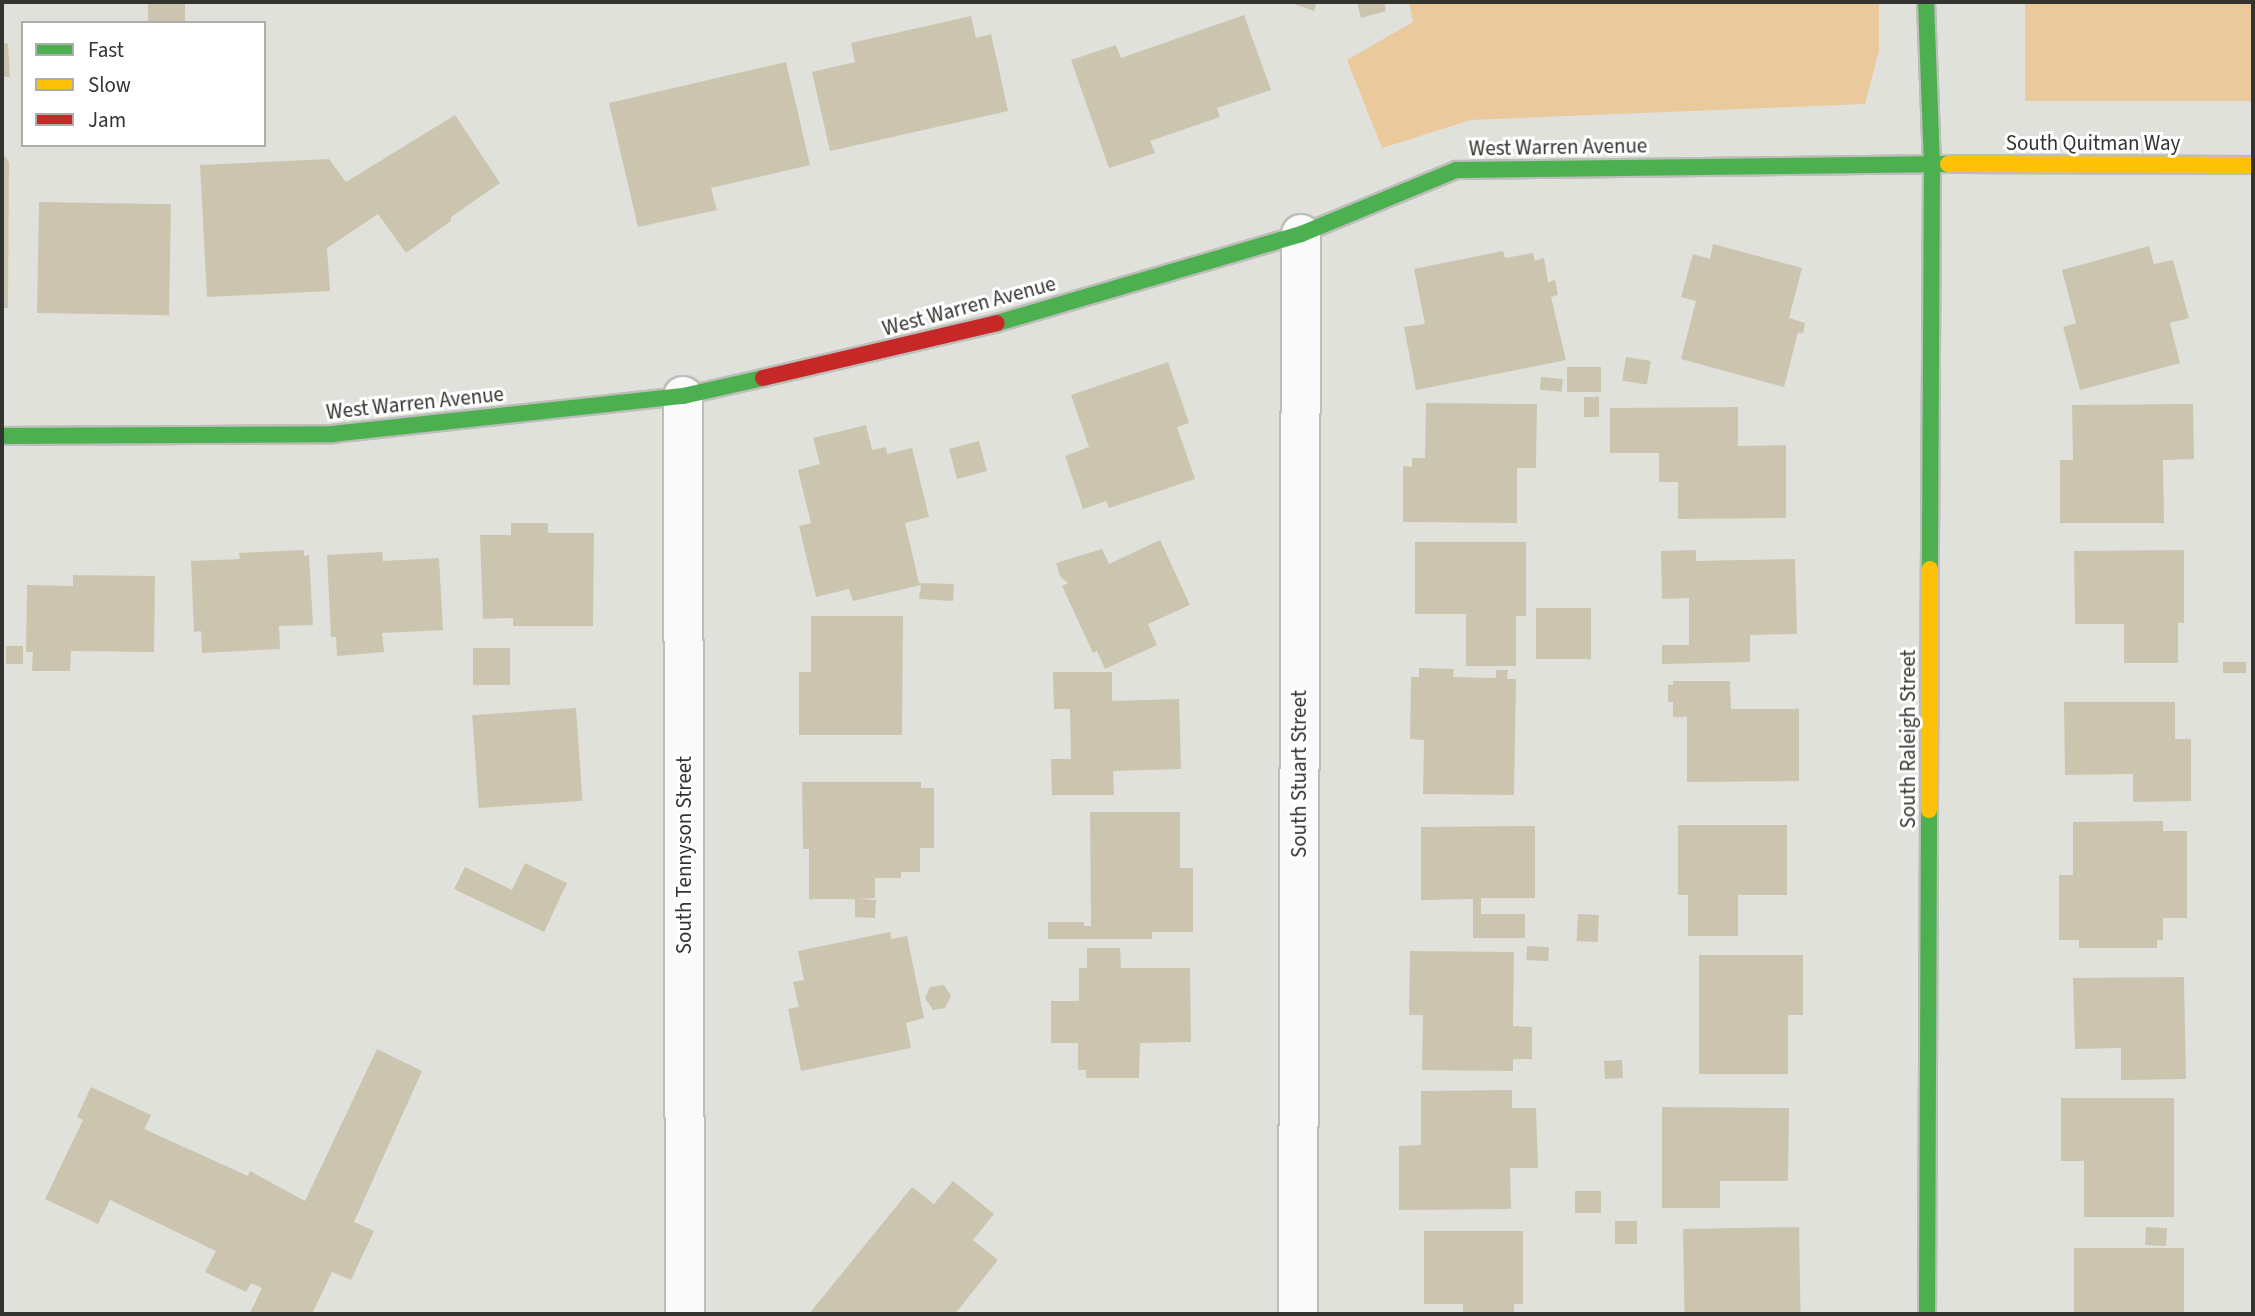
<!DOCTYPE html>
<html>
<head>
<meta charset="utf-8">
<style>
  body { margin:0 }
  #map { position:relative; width:2255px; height:1316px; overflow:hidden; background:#e1e1dc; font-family:"Source Sans 3",sans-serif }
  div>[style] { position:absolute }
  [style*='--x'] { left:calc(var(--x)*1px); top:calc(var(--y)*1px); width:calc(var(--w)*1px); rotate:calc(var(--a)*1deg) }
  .green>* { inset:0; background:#eaca9c; transform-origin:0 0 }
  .building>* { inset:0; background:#cbc5af; transform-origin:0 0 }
  .roads { filter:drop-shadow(2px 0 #bdbeb9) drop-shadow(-2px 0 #bdbeb9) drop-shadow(0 2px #bdbeb9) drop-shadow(0 -2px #bdbeb9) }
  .street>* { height:38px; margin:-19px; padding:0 19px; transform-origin:19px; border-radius:19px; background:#fafafa }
  .fast>* { height:16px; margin:-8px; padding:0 8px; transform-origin:8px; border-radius:8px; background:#4caf50 }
  .slow>* { height:16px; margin:-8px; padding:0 8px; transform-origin:8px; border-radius:8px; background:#ffc107 }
  .jam>* { height:16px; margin:-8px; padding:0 8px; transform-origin:8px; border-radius:8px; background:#c62828 }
  span { translate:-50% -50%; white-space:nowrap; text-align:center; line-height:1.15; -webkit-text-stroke:6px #fff; paint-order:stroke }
  .street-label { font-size:21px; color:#33332f }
  .frame { position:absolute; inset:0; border:4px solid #33332f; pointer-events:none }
  .legend { position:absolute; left:21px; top:21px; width:245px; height:126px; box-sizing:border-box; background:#fff; border:2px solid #adadac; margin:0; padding:9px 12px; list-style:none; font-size:21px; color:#33332f }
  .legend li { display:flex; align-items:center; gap:14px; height:35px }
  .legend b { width:35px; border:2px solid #adadac }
</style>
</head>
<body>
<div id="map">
  <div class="green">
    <div style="clip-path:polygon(1409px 2px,1879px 2px,1879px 51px,1865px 104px,1471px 120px,1382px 148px,1347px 60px,1413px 22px)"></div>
    <div style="left:2025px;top:2px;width:228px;height:99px"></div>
  </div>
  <div class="building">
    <div style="left:148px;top:2px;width:37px;height:21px"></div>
    <div style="clip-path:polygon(1288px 2px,1317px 2px,1314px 11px)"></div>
    <div style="clip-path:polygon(1357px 2px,1384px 2px,1386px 11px,1361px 18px)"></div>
    <div style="clip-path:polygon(1244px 15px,1271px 90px,1217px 108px,1220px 117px,1150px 141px,1155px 153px,1109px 168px,1071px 60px,1116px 45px,1121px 58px)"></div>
    <div style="clip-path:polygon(971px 16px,976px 38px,991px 34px,1008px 111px,830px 151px,812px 72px,855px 62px,851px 43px)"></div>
    <div style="clip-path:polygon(8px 43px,10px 77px,2px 77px,2px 44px)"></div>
    <div style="clip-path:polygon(786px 62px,810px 165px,711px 188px,717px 210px,638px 227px,609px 103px)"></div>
    <div style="clip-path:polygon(455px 115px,500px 183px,451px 217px,451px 221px,406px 253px,378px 214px,327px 248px,330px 291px,207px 297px,200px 165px,329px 159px,346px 182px)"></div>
    <div style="clip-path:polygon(2px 153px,9px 162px,8px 308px,2px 308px)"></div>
    <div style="left:39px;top:202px;width:132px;height:111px;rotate:1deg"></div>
    <div style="clip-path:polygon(1713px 244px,1802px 268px,1789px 318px,1805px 323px,1803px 334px,1798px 332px,1784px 387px,1681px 359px,1696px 301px,1681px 297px,1693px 254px,1710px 259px)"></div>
    <div style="clip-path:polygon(2149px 246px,2154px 264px,2173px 260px,2189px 318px,2170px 323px,2180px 363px,2080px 390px,2063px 327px,2076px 323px,2062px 270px)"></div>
    <div style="clip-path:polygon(1503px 251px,1505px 258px,1533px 253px,1535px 261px,1544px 258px,1548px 282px,1555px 280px,1558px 295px,1551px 297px,1566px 360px,1416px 390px,1404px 327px,1425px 324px,1414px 269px)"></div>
    <div style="left:1626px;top:357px;width:25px;height:24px;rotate:9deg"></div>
    <div style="clip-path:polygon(1168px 362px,1189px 423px,1177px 427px,1195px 479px,1109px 508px,1106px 501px,1083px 509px,1065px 456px,1089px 447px,1071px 395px)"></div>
    <div style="left:1567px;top:367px;width:34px;height:25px"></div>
    <div style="left:1541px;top:377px;width:22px;height:13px;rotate:5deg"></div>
    <div style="left:1584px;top:397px;width:15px;height:20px"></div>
    <div style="clip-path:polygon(1426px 403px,1537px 404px,1536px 468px,1517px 468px,1517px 523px,1403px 522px,1403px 466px,1412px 467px,1412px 458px,1425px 458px)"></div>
    <div style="clip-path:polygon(2193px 404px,2194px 459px,2163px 460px,2164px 523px,2060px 523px,2060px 460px,2073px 460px,2072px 405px)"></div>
    <div style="clip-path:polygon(1738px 407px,1738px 446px,1786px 445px,1786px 518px,1678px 519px,1678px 482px,1659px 482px,1659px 453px,1610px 453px,1610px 408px)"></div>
    <div style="clip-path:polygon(866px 425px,872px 450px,886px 447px,887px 454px,912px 448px,929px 517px,905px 523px,919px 583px,954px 584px,953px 601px,919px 599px,921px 585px,853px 601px,849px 589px,816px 597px,799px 526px,811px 523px,798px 470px,820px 464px,813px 438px)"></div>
    <div style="left:979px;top:441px;width:31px;height:31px;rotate:75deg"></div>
    <div style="clip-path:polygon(511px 523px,548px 523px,548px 533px,594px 533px,593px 626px,513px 626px,513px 618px,483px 619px,480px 535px,511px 535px)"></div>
    <div style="clip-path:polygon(1160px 540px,1190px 605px,1148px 624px,1157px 645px,1105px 669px,1097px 651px,1093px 653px,1062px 586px,1068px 583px,1060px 576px,1056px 563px,1102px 549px,1109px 564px)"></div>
    <div style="clip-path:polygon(1415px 542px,1526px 542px,1526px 616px,1516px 616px,1516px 666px,1466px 666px,1466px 614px,1415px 614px)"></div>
    <div style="clip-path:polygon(304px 550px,304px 556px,309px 555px,313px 625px,279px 626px,280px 649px,202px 653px,201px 631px,194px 632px,191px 561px,240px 559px,239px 553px)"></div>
    <div style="clip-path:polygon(1696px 550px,1696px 561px,1795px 559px,1797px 634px,1750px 635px,1750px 662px,1662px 664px,1662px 645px,1689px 645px,1689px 598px,1662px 599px,1661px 551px)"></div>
    <div style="clip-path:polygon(2184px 550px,2184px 623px,2178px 623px,2178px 663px,2124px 663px,2124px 624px,2075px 624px,2074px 551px)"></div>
    <div style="clip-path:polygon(382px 552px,383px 561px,439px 558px,443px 630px,382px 633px,384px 652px,337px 656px,336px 637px,331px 637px,327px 555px)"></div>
    <div style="clip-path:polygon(73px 575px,155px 576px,154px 652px,71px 651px,70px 671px,32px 671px,33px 652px,26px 652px,27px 585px,73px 586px)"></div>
    <div style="left:1536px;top:608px;width:55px;height:51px"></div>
    <div style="clip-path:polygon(811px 616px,903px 616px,902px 735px,799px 735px,799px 672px,811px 672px)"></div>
    <div style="left:6px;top:646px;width:17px;height:18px"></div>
    <div style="left:473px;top:648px;width:37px;height:37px"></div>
    <div style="left:2223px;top:662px;width:23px;height:11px"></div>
    <div style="clip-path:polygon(1419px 668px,1454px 669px,1453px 677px,1496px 678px,1496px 670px,1508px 670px,1507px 679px,1516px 679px,1514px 795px,1423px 794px,1424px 740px,1410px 739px,1411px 677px,1419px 677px)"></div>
    <div style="clip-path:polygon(1053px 672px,1112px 672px,1112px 701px,1179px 699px,1181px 769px,1113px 771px,1114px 795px,1052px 795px,1051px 759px,1071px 759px,1070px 709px,1054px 709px)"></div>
    <div style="clip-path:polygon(1673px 681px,1730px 681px,1731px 709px,1799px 709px,1799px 781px,1687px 782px,1687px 717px,1673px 717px,1673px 702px,1668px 702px,1668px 685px,1673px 685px)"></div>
    <div style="clip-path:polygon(2064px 702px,2175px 702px,2175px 739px,2191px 739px,2191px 801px,2133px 802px,2133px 774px,2065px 775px)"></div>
    <div style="left:576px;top:708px;width:93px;height:104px;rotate:86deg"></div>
    <div style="clip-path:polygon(802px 782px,921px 782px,921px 788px,934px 788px,934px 848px,920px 848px,920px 872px,901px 872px,901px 878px,875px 878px,875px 898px,858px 899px,876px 900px,875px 918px,855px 917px,855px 899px,809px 899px,809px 849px,803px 849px)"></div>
    <div style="clip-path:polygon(1090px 812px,1180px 812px,1180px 868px,1193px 868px,1193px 932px,1152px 932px,1152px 939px,1048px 939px,1048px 922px,1084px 922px,1084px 926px,1091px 926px)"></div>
    <div style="clip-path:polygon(2163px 821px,2163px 831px,2187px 831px,2187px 918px,2163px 918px,2163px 940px,2157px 940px,2157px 948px,2079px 948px,2079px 940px,2059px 940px,2059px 875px,2073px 875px,2073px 822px)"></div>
    <div style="clip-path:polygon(1678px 825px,1787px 825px,1787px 895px,1738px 895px,1738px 936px,1688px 936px,1688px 895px,1678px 895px)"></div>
    <div style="clip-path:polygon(1535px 826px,1535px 898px,1481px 898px,1481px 914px,1525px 914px,1525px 938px,1473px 938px,1473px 899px,1421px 900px,1421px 827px)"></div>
    <div style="clip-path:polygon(525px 863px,567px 883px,544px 932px,454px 889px,465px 867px,512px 890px)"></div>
    <div style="left:1578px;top:914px;width:21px;height:27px;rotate:3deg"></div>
    <div style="clip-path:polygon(890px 932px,891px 939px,907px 936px,924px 1018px,906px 1023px,911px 1048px,801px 1071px,788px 1009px,799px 1007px,793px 982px,804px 980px,798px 951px)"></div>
    <div style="left:1527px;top:946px;width:22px;height:14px;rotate:3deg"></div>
    <div style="clip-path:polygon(1087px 948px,1120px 948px,1121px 968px,1190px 968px,1191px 1042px,1140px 1043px,1139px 1078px,1086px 1078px,1086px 1070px,1078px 1070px,1078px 1043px,1051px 1043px,1051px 1001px,1079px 1001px,1079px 968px,1087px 968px)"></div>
    <div style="clip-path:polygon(1410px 951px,1514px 952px,1513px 1026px,1532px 1027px,1532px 1059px,1513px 1059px,1513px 1071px,1422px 1070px,1423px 1015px,1409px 1015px)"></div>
    <div style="clip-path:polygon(1699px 955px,1803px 955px,1803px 1015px,1788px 1015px,1788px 1074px,1699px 1074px)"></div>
    <div style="clip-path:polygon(2184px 977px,2186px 1079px,2121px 1080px,2121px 1048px,2075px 1049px,2073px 978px)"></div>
    <div style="clip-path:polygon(944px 985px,951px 996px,945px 1008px,933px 1010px,925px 998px,930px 987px)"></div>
    <div style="clip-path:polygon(377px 1049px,422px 1071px,354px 1222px,374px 1231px,351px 1280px,332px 1272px,312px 1314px,250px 1313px,262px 1288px,251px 1283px,246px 1292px,205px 1272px,216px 1251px,110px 1200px,98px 1224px,45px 1199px,83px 1120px,77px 1117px,91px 1087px,151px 1115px,144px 1129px,248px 1176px,250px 1171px,305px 1201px)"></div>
    <div style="left:1622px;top:1060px;width:18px;height:18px;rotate:87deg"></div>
    <div style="clip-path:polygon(1512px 1090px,1512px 1108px,1536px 1108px,1538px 1168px,1510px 1168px,1511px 1209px,1399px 1210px,1399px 1146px,1421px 1145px,1421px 1091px)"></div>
    <div style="clip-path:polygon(2061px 1098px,2174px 1098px,2174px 1217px,2084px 1217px,2084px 1161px,2061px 1161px)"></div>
    <div style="clip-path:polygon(1662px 1107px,1789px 1108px,1788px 1181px,1720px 1181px,1720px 1208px,1662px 1208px)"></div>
    <div style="clip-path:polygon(953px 1181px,994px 1214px,973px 1240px,998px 1260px,955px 1314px,809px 1314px,912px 1187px,934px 1204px)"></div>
    <div style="left:1575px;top:1191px;width:26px;height:22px"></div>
    <div style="left:1615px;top:1221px;width:22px;height:23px"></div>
    <div style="left:1799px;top:1227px;width:87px;height:116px;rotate:89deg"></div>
    <div style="left:2146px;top:1227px;width:21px;height:18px;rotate:3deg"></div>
    <div style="clip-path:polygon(1424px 1231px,1523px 1231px,1523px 1304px,1514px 1304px,1514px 1314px,1463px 1314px,1463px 1304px,1424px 1304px)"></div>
    <div style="left:2184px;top:1248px;width:66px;height:110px;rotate:90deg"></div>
  </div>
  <div class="roads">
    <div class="street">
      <div style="--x:683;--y:396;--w:918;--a:89.88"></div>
      <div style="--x:1298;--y:1314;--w:1080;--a:-89.84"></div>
    </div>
    <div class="fast">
      <div style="--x:1926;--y:2;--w:162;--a:87.9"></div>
      <div style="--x:1932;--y:164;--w:405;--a:90.3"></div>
      <div style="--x:997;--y:323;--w:317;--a:-16.3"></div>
      <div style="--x:1301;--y:234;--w:168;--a:-22.4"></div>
      <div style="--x:1456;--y:170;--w:492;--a:-0.7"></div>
      <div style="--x:2;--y:436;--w:330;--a:-0.3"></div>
      <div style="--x:332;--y:434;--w:353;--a:-6.2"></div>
      <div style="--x:683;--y:396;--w:82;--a:-12.7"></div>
      <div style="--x:1927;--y:1314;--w:504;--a:-89.77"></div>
    </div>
    <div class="slow">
      <div style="--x:1948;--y:164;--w:305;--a:0.2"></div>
      <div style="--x:1929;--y:810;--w:241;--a:-89.8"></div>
    </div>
    <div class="jam">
      <div style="--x:763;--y:378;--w:240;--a:-13.2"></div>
    </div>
  </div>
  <div class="street-label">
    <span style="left:2093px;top:143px">South Quitman Way</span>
    <span style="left:1558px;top:147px;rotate:-1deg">West Warren Avenue</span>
    <span style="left:969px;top:306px;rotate:-15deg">West Warren Avenue</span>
    <span style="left:415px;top:403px;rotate:-6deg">West Warren Avenue</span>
    <span style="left:1908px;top:739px;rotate:-90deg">South Raleigh Street</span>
    <span style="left:1299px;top:774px;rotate:-90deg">South Stuart Street</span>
    <span style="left:684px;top:855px;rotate:-90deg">South Tennyson Street</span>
  </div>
  <div class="frame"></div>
  <ul class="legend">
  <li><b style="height:9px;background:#4caf50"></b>Fast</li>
  <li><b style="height:9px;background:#ffc107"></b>Slow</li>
  <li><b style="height:9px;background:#c62828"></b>Jam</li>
  </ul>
</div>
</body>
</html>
